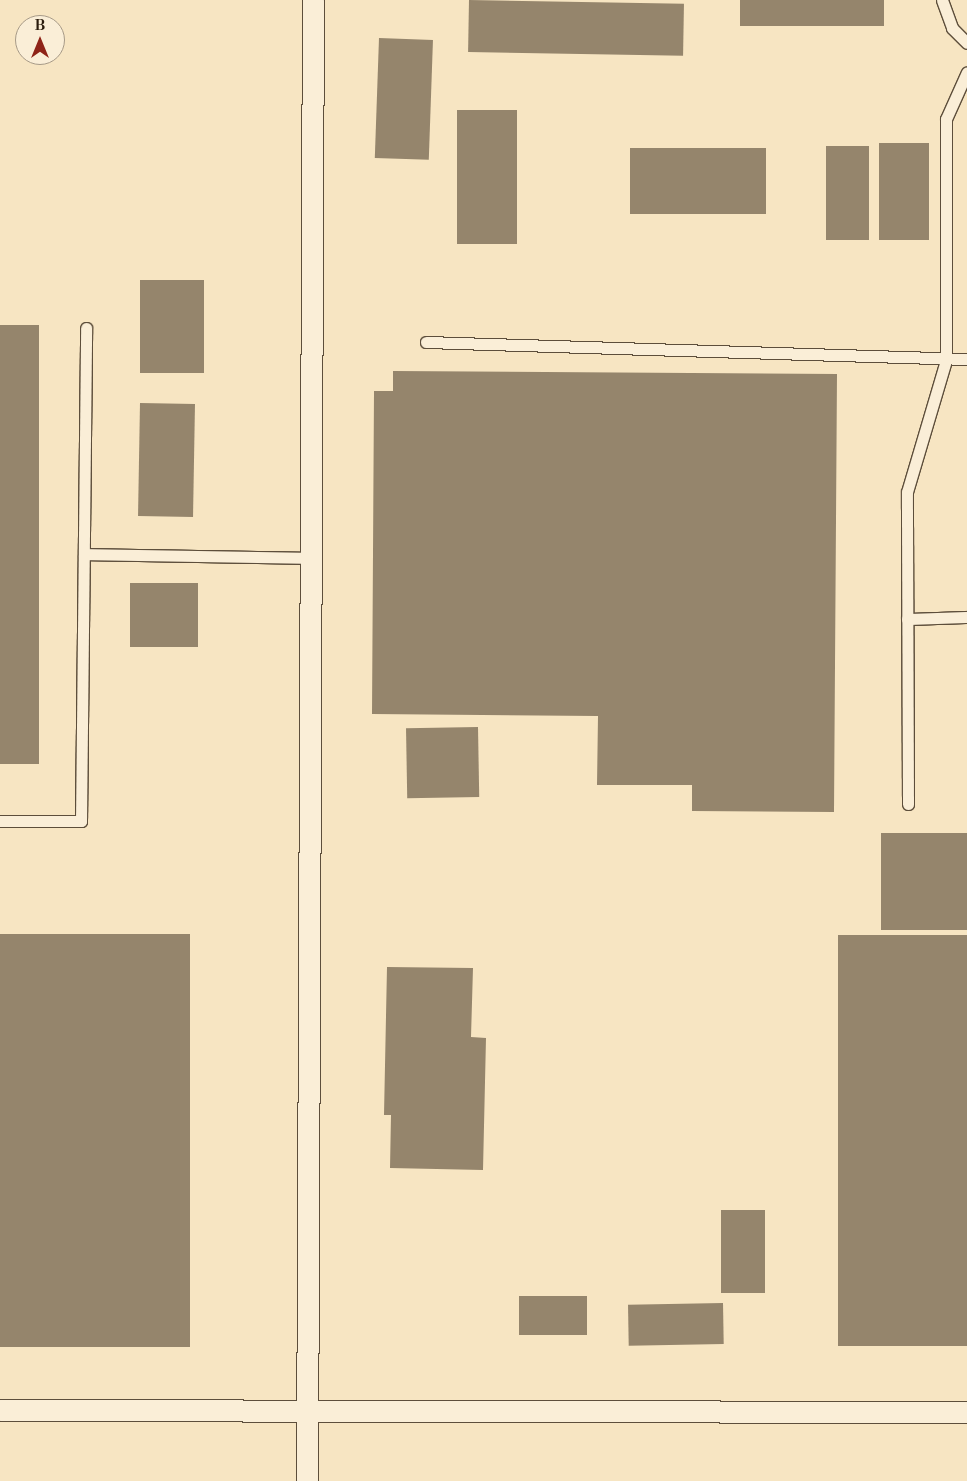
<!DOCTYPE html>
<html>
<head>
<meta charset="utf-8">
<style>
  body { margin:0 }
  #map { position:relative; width:967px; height:1481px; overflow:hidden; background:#f7e5c2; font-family:"Libre Bodoni",serif }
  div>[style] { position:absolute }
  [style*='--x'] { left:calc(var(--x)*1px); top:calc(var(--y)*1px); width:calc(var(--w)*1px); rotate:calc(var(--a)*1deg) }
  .building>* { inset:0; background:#95856c; transform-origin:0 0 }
  .roads { filter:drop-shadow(1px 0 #5d4e3b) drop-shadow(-1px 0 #5d4e3b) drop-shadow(0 1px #5d4e3b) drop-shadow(0 -1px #5d4e3b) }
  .service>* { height:11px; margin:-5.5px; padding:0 5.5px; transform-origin:5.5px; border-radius:5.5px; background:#faeed7 }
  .minor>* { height:21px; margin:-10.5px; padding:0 10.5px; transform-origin:10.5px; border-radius:10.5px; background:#faeed7 }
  span { translate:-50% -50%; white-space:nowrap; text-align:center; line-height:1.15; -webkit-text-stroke:4px #faeed7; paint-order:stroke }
  .north { position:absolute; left:15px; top:15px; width:50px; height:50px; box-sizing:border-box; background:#faeed7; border:1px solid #a79a87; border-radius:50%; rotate:0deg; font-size:14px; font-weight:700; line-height:20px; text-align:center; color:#2a1c0e }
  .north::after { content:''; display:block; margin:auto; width:18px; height:22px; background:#8f2418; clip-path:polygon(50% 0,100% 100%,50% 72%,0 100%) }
</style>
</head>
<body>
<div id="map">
  <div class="building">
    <div style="left:469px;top:0;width:215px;height:52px;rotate:1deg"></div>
    <div style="left:740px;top:0;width:144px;height:26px"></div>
    <div style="left:379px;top:38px;width:54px;height:120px;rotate:2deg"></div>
    <div style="left:457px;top:110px;width:60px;height:134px"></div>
    <div style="left:879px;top:143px;width:50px;height:97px"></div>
    <div style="left:826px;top:146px;width:43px;height:94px"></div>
    <div style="left:630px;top:148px;width:136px;height:66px"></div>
    <div style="left:140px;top:280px;width:64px;height:93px"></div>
    <div style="left:0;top:325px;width:39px;height:439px"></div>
    <div style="clip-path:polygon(393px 371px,837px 374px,834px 812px,692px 811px,692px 785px,597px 785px,598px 716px,372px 714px,374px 391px,393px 391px)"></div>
    <div style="left:140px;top:403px;width:55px;height:113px;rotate:1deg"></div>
    <div style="left:130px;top:583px;width:68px;height:64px"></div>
    <div style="left:478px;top:727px;width:70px;height:72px;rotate:89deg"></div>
    <div style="left:881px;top:833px;width:86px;height:97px"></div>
    <div style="left:0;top:934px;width:190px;height:413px"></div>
    <div style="left:838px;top:935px;width:129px;height:411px"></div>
    <div style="clip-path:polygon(387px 967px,473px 968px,471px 1037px,486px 1038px,483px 1170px,390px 1168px,391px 1115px,384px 1115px)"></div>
    <div style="left:721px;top:1210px;width:44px;height:83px"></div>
    <div style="left:519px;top:1296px;width:68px;height:39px"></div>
    <div style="left:723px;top:1303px;width:41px;height:95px;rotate:89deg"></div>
  </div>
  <div class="roads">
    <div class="service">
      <div style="--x:942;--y:0;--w:30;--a:70"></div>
      <div style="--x:952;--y:28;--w:21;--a:45"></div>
      <div style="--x:426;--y:342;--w:541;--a:1.8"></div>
      <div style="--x:84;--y:554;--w:227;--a:1"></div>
      <div style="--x:907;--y:619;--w:60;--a:-1.9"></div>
      <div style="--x:908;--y:804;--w:312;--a:-90.2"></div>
      <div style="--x:907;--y:492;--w:138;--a:-73.5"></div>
      <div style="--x:946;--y:360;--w:241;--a:-90"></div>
      <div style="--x:946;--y:119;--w:51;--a:-65.9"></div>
      <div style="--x:0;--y:821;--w:81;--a:0"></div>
      <div style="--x:81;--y:821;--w:493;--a:-89.4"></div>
    </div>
    <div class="minor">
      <div style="--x:0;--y:1410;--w:967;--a:0.12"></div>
      <div style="--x:307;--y:1481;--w:1481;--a:-89.77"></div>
    </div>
  </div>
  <div class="north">B</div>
</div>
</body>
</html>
